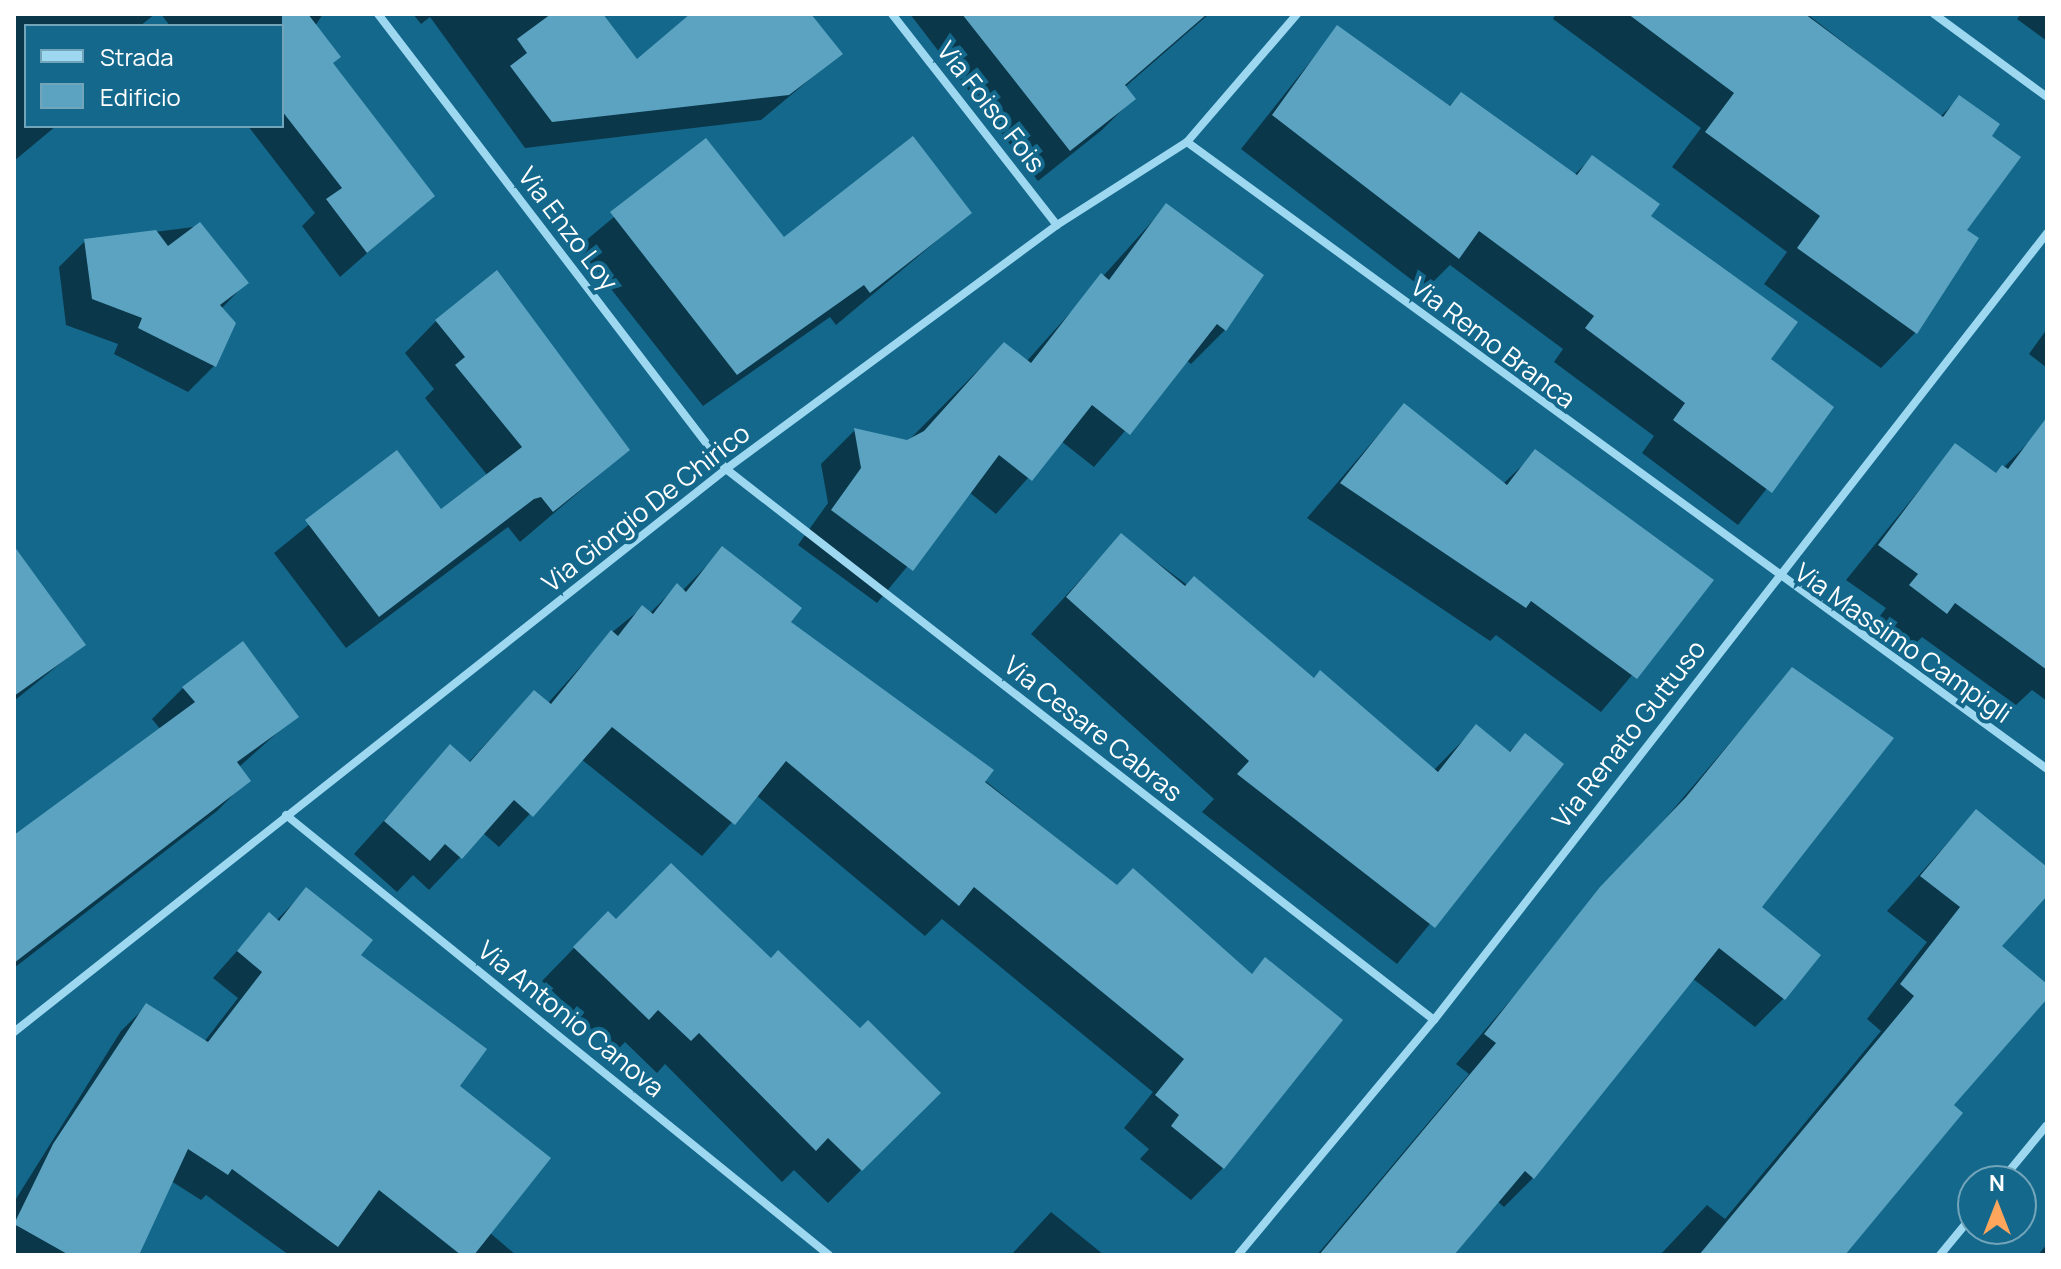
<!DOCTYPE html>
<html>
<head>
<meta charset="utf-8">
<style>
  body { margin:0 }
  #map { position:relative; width:2061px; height:1269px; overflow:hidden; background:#14688c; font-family:Manrope,sans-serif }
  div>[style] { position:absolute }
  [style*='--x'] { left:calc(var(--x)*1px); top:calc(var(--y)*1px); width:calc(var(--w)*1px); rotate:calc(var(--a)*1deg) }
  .shadow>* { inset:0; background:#0007 }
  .building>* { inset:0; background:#5ba3c1 }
  .street>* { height:8px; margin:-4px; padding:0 4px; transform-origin:4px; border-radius:4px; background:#9ed8f0 }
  span { translate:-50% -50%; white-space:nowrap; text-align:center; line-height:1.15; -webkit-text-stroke:8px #14688c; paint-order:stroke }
  .street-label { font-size:26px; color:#fff }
  .frame { position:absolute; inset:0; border:16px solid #fff; pointer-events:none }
  .legend { position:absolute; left:24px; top:24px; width:260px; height:104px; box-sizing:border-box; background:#14688c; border:2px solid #72a4ba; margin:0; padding:10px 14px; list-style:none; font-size:24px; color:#fff }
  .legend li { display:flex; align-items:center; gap:16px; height:40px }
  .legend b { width:40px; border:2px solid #72a4ba }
  .north { position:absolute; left:1957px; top:1165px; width:80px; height:80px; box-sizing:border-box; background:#14688c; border:2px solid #72a4ba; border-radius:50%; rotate:0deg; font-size:22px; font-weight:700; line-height:32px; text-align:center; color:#fff }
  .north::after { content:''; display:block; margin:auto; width:28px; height:36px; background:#ffa65d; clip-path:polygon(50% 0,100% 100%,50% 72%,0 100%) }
</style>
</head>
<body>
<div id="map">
  <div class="shadow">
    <div style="clip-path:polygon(14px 14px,155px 14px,140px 26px,26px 26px,26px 126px,56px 126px,14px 161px)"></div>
    <div style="clip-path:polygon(161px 14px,323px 14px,315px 26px,331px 64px,432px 196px,340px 277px,302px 226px,315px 213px,248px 126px,282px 126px,282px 26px,170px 26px)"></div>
    <div style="clip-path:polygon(413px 14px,601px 14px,637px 62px,694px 14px,808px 14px,840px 54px,761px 120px,525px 148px,430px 17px,421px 24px)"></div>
    <div style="clip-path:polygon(910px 14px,1209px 14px,1125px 87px,1133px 99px,1102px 130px,1038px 181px)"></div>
    <div style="clip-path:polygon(1556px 14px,1807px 14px,1940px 117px,1960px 97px,1990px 137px,1965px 230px,1976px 239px,1915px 333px,1881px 368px,1764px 284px,1787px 252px,1672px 167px,1701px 128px,1553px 19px)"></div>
    <div style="clip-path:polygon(2021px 14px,2047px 14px,2047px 41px,2017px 19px)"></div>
    <div style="clip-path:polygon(1337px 28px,1448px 107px,1461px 94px,1574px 175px,1593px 157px,1768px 360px,1831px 407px,1738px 525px,1642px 453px,1654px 436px,1554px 362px,1563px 349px,1450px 265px,1425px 290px,1241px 149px)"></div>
    <div style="clip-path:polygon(705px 141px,783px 239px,970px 213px,836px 325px,830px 317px,703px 406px,578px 247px)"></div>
    <div style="clip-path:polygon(1166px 206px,1261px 276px,1225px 330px,1191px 364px,1186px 360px,1094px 467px,1061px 441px,996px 514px,969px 492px,877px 603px,798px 545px,828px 503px,821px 464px,854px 431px,907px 442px,1004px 344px,1026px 362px)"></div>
    <div style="clip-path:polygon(201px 226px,246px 283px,221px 309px,233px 323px,214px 366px,188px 392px,114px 354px,118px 344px,66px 325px,59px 267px,85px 241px)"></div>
    <div style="clip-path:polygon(436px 321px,628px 450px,520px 542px,508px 527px,346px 648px,274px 553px,397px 453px,441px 512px,488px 476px,425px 398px,434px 389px,405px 353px)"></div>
    <div style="clip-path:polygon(2047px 329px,2047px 368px,2029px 354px)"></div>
    <div style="clip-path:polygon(1404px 405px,1503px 484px,1536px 452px,1711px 581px,1601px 712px,1496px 635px,1490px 641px,1307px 518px)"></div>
    <div style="clip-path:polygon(2047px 424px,2047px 701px,2032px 690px,2016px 705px,1922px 637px,1912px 647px,1877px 620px,1886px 608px,1846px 580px,1956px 445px,1996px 475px)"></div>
    <div style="clip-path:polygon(1121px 535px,1433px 771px,1476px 727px,1508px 753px,1525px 736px,1561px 764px,1397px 964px,1202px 812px,1214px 799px,1031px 634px)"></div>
    <div style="clip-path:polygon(14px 549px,83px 645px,14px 701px)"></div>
    <div style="clip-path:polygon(723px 549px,788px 622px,1117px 887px,1250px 976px,1266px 960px,1223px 1168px,1191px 1200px,1140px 1159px,1149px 1149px,1124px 1128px,1153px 1092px,942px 919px,925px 936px,756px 795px,702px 856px,581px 759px,499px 847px,483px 833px,429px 890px,413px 875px,397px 892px,354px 854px,450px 747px,468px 763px,534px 692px,547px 704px,611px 633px,642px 608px,649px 614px,677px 586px,682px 591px)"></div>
    <div style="clip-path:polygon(1792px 670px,1759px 907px,1784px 998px,1755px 1027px,1692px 978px,1533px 1178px,1504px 1207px,1497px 1201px,1451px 1255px,1317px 1255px,1469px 1074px,1456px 1064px)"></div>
    <div style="clip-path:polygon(183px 688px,296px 716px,239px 767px,248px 780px,217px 811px,14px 968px,14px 838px,161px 730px,152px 719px)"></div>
    <div style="clip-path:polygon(1976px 811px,2047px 869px,2047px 893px,2000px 946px,2047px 987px,2047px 996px,1951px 1105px,1842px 1255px,1660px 1255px,1707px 1205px,1725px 1219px,1881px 1031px,1867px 1019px,1927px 942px,1887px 911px)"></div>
    <div style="clip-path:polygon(306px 890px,457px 1086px,489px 1232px,516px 1255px,289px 1255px,206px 1195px,201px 1200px,171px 1181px,137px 1255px,14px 1255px,14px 1202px,121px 1031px,147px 1005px,204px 1042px,238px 998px,213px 978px,269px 915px,276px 921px)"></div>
    <div style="clip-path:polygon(616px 921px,770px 961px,938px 1093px,828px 1203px,794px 1170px,782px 1182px,665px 1064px,657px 1073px,625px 1042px,615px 1052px,542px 981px,575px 947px)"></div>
    <div style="clip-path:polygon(1051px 1212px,1104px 1255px,1011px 1255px)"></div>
    <div style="clip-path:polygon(2047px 1244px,2047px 1255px,2038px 1255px)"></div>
  </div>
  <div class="building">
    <div style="clip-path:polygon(282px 14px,308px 14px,341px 57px,333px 63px,435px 196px,367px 253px,326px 199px,342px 188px,282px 111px)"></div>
    <div style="clip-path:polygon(551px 14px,603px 14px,637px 59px,690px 14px,811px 14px,843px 54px,789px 95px,552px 122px,510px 66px,527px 53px,517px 39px)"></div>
    <div style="clip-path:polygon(962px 14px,1207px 14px,1125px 85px,1136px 99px,1070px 151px)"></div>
    <div style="clip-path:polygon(1628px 14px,1805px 14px,1943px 117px,1959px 95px,2000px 124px,1992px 136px,2021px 157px,1967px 230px,1979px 238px,1917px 334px,1797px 248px,1820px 216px,1705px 132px,1734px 93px)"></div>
    <div style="clip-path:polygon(1337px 25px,1450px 106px,1461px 92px,1577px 175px,1592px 155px,1660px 204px,1651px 216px,1798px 322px,1771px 359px,1834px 407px,1772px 493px,1673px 420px,1685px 403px,1585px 328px,1594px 316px,1479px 231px,1459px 259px,1272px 115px)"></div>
    <div style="clip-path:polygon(913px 136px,972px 213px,870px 293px,864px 285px,737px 375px,610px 212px,706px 138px,784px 237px)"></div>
    <div style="clip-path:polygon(1166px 203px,1264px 275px,1226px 331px,1217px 324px,1130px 435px,1092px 405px,1032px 481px,999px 455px,913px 571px,831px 510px,861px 468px,854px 428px,907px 440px,924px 431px,1004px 342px,1031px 363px,1101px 273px,1109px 280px)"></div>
    <div style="clip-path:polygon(200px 222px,249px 283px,220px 305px,236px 323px,216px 367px,138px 328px,142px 318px,92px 299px,84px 239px,156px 230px,168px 246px)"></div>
    <div style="clip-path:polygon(497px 270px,630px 450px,553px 512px,541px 497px,534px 499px,379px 617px,305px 520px,397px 450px,441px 509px,522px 447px,455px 365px,465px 357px,435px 320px)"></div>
    <div style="clip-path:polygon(1404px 403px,1507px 485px,1535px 449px,1714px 580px,1637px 679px,1531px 601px,1526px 608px,1340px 483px)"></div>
    <div style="clip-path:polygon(2047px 417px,2047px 670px,1955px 603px,1947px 614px,1909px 585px,1918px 574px,1878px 545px,1955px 443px,1996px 473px,2002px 465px,2008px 469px)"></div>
    <div style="clip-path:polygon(1121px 533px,1185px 586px,1194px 576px,1314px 678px,1320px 670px,1438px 772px,1476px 724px,1510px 752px,1525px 733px,1564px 764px,1435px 928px,1237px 774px,1249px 761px,1066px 597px)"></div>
    <div style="clip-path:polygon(14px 546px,86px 645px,14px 696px)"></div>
    <div style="clip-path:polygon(722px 546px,802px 608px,791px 622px,994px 770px,985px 782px,1117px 885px,1133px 868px,1252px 974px,1265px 957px,1343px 1020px,1224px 1169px,1171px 1126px,1179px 1115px,1155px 1095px,1184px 1059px,974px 887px,959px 906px,786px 761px,735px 825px,612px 727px,533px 817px,514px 800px,462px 859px,445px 844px,430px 861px,384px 821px,450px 744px,470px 762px,534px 690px,551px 704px,611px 630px,618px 636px,642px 605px,653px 614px,677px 583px,686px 592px)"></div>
    <div style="clip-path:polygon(243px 641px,299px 717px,237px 762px,251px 781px,14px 963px,14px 835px,195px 702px,182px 687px)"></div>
    <div style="clip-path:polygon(1792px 667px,1894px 738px,1762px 907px,1821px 955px,1785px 1000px,1719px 948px,1534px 1179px,1525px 1171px,1454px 1255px,1319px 1255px,1496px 1043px,1484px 1034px,1600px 887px,1686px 797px)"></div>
    <div style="clip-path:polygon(1976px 809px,2047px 867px,2047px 896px,2002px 946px,2047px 984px,2047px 999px,1954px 1105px,1963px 1113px,1845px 1255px,1699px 1255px,1914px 996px,1900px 984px,1960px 907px,1920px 876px)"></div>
    <div style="clip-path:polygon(671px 863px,771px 958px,778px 950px,860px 1028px,868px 1020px,941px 1093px,862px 1171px,828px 1138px,816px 1151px,699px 1033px,691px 1041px,658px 1010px,649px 1020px,573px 947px,608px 911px,616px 919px)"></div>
    <div style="clip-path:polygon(306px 887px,373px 940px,361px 955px,487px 1049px,460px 1086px,551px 1158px,474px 1255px,461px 1255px,379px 1190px,338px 1247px,232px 1169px,228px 1175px,188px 1149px,139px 1255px,69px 1255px,14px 1224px,53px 1144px,146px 1003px,208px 1042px,262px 972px,237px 951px,269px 912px,279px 921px)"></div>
  </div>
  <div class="street">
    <div style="--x:378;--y:14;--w:573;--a:52.59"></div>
    <div style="--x:726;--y:469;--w:897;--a:37.89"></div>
    <div style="--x:892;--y:14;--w:268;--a:52"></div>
    <div style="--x:1934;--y:14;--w:140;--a:36.3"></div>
    <div style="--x:1187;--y:142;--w:1064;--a:36.09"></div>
    <div style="--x:286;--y:815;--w:699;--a:39.02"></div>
    <div style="--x:14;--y:1032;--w:908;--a:-38.33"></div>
    <div style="--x:726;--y:469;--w:411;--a:-36.4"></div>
    <div style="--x:1057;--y:225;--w:154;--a:-32.6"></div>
    <div style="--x:1187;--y:142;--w:169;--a:-49.3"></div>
    <div style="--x:2001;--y:1181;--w:72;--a:-50.6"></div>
    <div style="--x:1238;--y:1255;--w:306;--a:-50.2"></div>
    <div style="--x:1434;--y:1020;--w:998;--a:-52.08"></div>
    <div style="--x:1940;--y:1255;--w:52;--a:-50.5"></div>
  </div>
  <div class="street-label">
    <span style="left:991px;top:107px;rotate:52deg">Via Foiso Fois</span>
    <span style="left:568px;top:229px;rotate:53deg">Via Enzo Loy</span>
    <span style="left:1493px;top:343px;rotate:37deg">Via Remo Branca</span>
    <span style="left:646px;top:508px;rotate:-38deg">Via Giorgio De Chirico</span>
    <span style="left:1903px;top:643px;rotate:35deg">Via Massimo Campigli</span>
    <span style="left:1093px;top:729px;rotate:38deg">Via Cesare Cabras</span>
    <span style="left:1629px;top:734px;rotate:-52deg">Via Renato Guttuso</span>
    <span style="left:571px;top:1019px;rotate:39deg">Via Antonio Canova</span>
  </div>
  <div class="frame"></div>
  <ul class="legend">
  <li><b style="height:10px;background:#9ed8f0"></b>Strada</li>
  <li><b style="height:22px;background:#5ba3c1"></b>Edificio</li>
  </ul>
  <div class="north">N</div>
</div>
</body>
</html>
